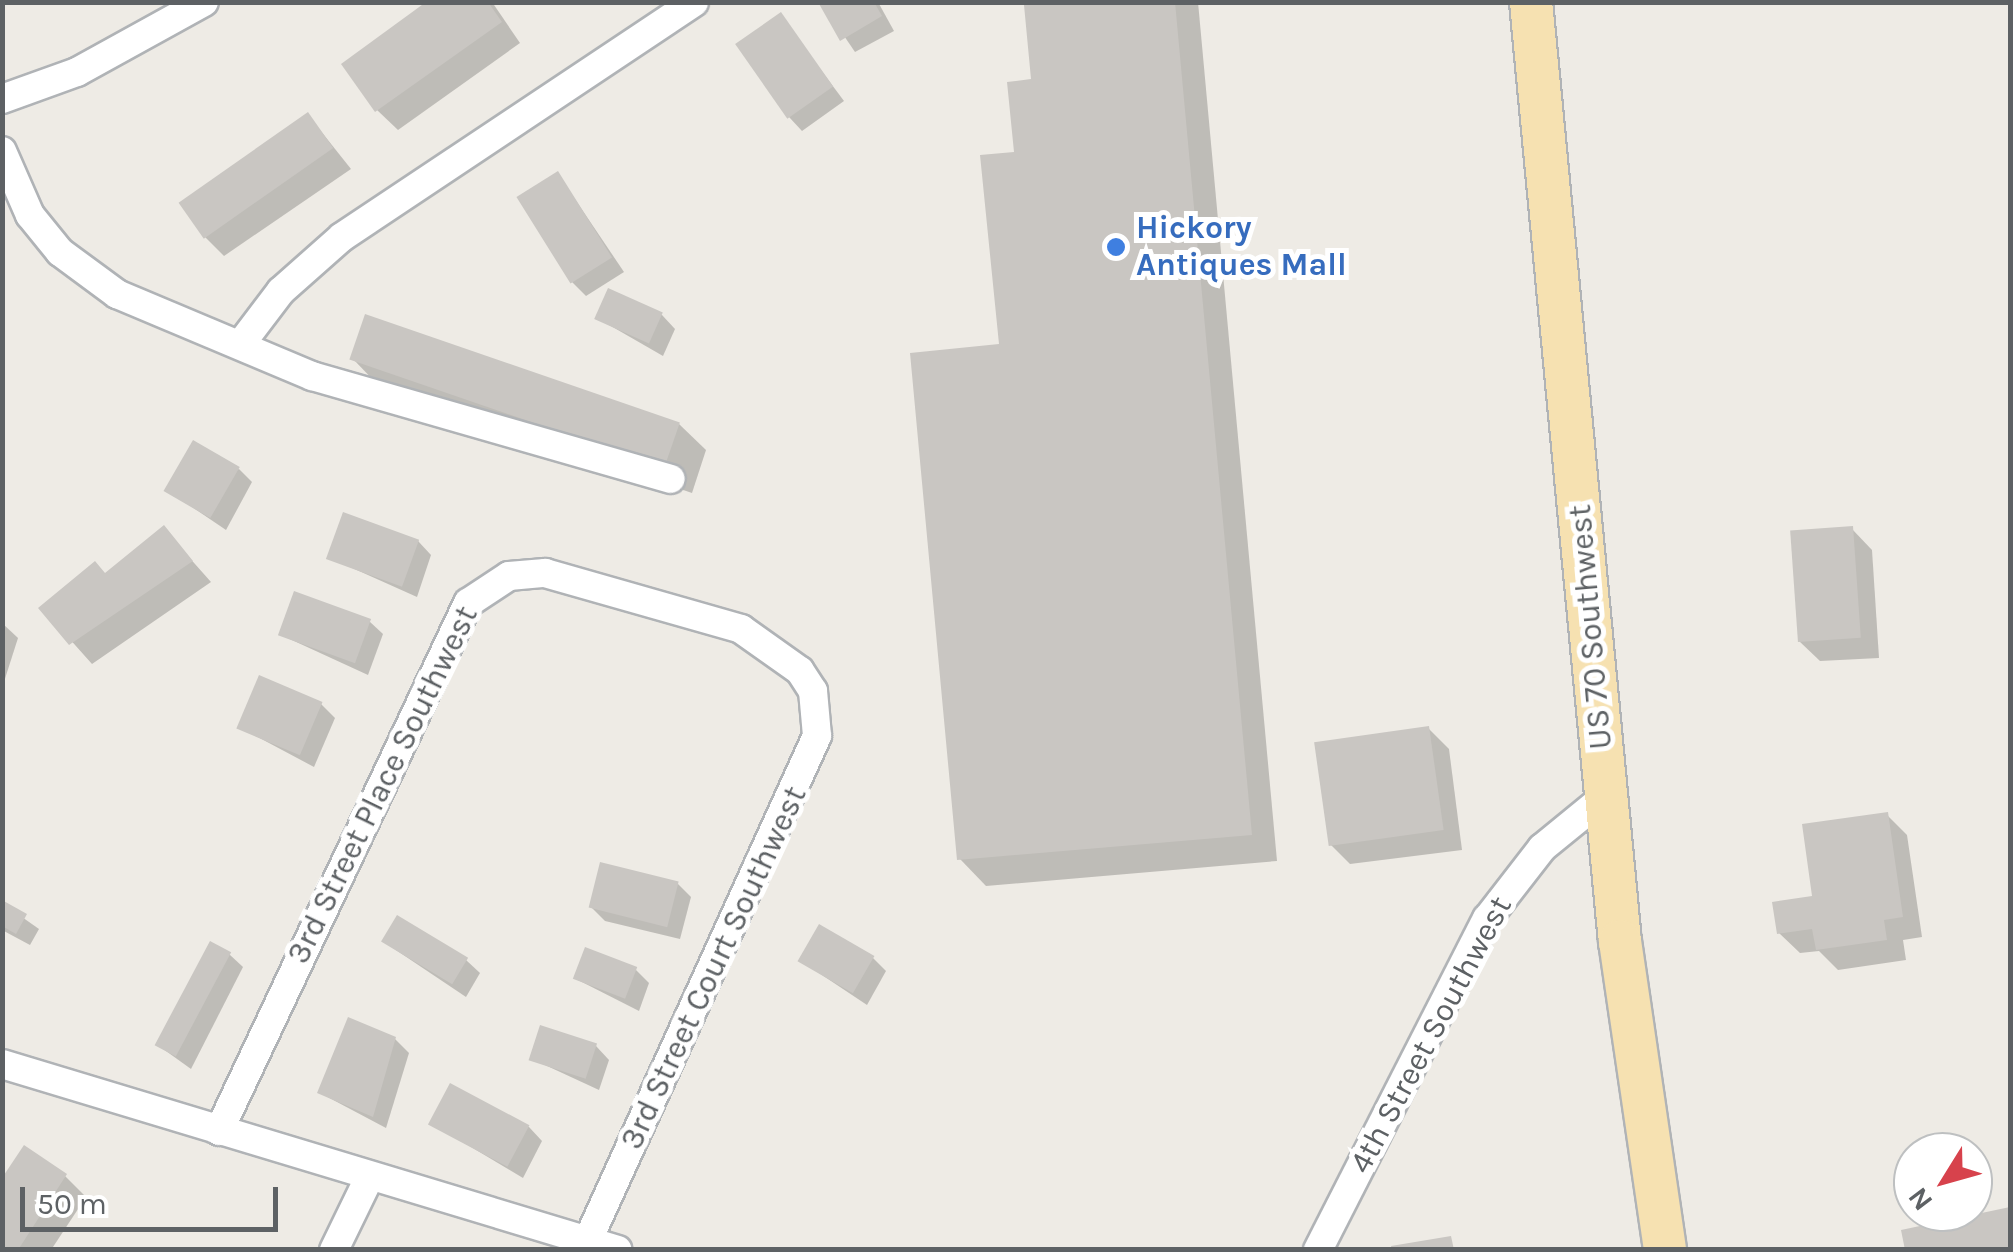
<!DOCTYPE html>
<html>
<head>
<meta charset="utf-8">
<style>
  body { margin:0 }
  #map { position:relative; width:2013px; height:1252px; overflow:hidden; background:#eeebe5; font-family:Karla,sans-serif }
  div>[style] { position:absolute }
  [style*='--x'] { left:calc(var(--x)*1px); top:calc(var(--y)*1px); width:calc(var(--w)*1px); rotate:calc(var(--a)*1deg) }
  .shadow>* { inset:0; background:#0003 }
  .building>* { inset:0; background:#c9c6c2; transform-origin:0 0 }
  .roads { filter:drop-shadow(2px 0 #b0b3b6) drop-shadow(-2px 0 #b0b3b6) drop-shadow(0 2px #b0b3b6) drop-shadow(0 -2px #b0b3b6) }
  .minor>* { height:28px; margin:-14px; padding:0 14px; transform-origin:14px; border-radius:14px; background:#fff }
  .primary>* { height:42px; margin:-21px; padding:0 21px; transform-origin:21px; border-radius:21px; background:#f6e1b1 }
  .dots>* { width:28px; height:28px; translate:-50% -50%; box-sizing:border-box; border:5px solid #fff; border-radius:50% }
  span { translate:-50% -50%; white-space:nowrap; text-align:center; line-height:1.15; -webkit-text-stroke:10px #fff; paint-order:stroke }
  .shop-label { font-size:32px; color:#366cbe; font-weight:700 }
  .left { translate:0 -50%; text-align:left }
  .street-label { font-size:32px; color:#5d6164 }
  .frame { position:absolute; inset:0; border:5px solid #5d6164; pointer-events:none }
  .north { position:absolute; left:1893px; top:1132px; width:100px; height:100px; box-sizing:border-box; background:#fff; border:2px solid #bec0c1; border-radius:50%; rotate:233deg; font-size:28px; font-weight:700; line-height:40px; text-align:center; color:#5d6164 }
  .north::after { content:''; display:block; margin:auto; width:35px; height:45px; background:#d7424c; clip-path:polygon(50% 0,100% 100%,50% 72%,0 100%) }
  .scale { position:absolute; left:20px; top:1187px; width:258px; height:45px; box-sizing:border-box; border:5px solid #5d6164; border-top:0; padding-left:12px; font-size:30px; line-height:35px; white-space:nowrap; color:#5d6164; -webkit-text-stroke:8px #fff; paint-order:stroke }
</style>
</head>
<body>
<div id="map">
  <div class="shadow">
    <div style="clip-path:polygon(430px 2px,492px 2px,520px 43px,398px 130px,377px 110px)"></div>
    <div style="clip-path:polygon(821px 2px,878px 2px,894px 31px,855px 52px)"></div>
    <div style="clip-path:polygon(1059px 2px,1198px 2px,1277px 861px,986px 886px,960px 859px,1017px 154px)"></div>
    <div style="clip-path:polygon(780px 15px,844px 101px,802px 131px,789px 117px)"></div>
    <div style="clip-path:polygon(308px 115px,351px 169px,224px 256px,204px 236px)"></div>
    <div style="clip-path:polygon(558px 174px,624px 272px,586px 296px,572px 282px)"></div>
    <div style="clip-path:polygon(662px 315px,675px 329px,663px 356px,597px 318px)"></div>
    <div style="clip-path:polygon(353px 359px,679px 424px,706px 450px,692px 493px,379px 386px)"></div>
    <div style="clip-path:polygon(239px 469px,252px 482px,226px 530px,167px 490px)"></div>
    <div style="clip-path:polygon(163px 528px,211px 582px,92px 664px,42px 608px,106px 575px)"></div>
    <div style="clip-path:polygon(1852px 529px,1872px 550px,1879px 658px,1820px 661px,1799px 641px)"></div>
    <div style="clip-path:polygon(418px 541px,431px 555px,417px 597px,330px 558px)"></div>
    <div style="clip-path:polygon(369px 621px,383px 634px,368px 675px,281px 635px)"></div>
    <div style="clip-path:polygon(2px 623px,18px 638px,3px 685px,2px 685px)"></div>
    <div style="clip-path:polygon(321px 704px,335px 718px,314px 767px,239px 727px)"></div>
    <div style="clip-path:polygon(1428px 728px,1449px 749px,1462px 850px,1350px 864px,1330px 844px)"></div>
    <div style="clip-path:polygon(1887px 815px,1907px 835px,1922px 937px,1903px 940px,1906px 960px,1838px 970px,1819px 951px,1800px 953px,1779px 933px)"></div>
    <div style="clip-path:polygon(677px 883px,691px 897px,680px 939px,605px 921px,591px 907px)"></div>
    <div style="clip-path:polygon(2px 903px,39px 929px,30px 945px,2px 930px)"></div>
    <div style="clip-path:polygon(384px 942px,466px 960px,480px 973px,466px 997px)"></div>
    <div style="clip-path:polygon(229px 954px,243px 967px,191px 1069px,159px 1046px)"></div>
    <div style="clip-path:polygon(873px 958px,886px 971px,867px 1005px,801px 961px)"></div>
    <div style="clip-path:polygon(635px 969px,649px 983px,639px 1011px,576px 979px)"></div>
    <div style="clip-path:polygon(395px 1039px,409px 1053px,386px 1128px,320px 1093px)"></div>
    <div style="clip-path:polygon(596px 1046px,609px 1060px,599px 1090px,532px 1059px)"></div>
    <div style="clip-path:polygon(431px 1123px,529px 1127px,542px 1141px,523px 1178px)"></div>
    <div style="clip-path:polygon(65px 1176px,86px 1197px,51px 1250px,2px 1250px)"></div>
  </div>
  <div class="building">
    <div style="clip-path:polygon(426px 2px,488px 2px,502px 22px,375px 112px,341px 64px)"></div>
    <div style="clip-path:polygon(818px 2px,874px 2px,882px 16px,840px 41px)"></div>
    <div style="clip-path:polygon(1175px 2px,1252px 835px,957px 860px,910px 353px,999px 344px,980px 155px,1014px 152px,1007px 82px,1031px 79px,1024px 5px)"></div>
    <div style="left:781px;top:12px;width:91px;height:56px;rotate:55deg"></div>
    <div style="left:308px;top:112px;width:44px;height:158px;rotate:55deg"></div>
    <div style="left:558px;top:171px;width:102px;height:49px;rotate:58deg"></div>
    <div style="left:608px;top:288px;width:60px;height:34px;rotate:24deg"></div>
    <div style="left:365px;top:314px;width:333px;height:48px;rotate:19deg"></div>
    <div style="left:193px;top:440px;width:54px;height:59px;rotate:30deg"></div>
    <div style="left:343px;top:512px;width:81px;height:50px;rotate:20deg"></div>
    <div style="clip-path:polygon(164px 525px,193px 561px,69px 645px,38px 608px,95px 561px,105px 573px)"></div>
    <div style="left:1853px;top:526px;width:112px;height:63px;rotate:86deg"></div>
    <div style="left:294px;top:591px;width:82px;height:47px;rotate:20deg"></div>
    <div style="left:259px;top:675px;width:69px;height:58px;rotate:23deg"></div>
    <div style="left:1429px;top:726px;width:105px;height:116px;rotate:82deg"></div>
    <div style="clip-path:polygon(1888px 812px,1903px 917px,1884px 920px,1887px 940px,1816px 950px,1812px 929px,1777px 934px,1772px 902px,1812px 896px,1802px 824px)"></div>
    <div style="left:600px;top:862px;width:81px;height:47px;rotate:14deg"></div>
    <div style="clip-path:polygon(2px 900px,27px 914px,16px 934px,2px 926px)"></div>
    <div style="left:397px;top:915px;width:83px;height:31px;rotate:31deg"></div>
    <div style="left:819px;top:924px;width:64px;height:43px;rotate:30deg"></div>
    <div style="left:210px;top:941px;width:24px;height:118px;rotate:28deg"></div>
    <div style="left:585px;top:947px;width:56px;height:34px;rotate:21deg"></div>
    <div style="clip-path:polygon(348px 1017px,396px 1037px,373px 1117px,317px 1093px)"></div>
    <div style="left:540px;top:1025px;width:60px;height:37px;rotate:18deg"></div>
    <div style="left:450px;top:1083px;width:90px;height:47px;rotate:28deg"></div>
    <div style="clip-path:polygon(24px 1145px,67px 1174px,18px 1250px,2px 1250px,2px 1178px)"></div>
    <div style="clip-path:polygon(2010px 1207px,2010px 1250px,1905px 1250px,1901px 1230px)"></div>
    <div style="clip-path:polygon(1451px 1236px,1454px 1250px,1392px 1250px,1391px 1246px)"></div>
  </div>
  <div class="roads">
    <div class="minor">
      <div style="--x:2;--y:99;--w:80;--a:-19.8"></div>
      <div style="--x:77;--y:72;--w:145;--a:-28.9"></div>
      <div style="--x:2;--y:151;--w:70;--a:66.4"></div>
      <div style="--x:30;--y:215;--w:48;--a:51"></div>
      <div style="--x:60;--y:252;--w:71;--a:36.4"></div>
      <div style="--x:117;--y:294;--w:212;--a:22.8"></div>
      <div style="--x:312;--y:376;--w:373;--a:16"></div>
      <div style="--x:240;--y:345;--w:68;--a:-52.8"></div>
      <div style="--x:281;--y:291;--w:81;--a:-41.5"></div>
      <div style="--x:342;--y:237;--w:423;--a:-33.7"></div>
      <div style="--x:2;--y:1064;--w:643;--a:16.8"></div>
      <div style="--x:219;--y:1131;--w:584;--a:-64.75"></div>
      <div style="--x:468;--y:603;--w:49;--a:-33.4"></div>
      <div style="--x:509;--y:576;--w:36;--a:-5"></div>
      <div style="--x:545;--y:573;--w:204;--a:15.9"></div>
      <div style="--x:741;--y:629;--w:72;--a:35.4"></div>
      <div style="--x:800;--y:671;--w:24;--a:57"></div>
      <div style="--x:813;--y:691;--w:45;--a:84.9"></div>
      <div style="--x:817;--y:736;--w:554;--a:114.44"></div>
      <div style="--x:334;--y:1250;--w:80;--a:-64.1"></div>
      <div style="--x:1318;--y:1250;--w:372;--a:-63"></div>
      <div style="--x:1487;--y:919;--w:90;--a:-52.2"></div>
      <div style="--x:1542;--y:848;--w:84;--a:-39.2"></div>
    </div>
    <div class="primary">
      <div style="--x:1531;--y:2;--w:943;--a:84.59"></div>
      <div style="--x:1620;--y:941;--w:312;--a:81.7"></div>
    </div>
  </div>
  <div class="dots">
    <div style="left:1116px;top:247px;background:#3f7fe0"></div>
  </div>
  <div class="shop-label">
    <span class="left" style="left:1136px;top:247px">Hickory<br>Antiques Mall</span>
  </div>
  <div class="street-label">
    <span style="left:1591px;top:627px;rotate:-95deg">US 70 Southwest</span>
    <span style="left:383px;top:785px;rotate:-64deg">3rd Street Place Southwest</span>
    <span style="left:714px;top:968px;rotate:-65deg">3rd Street Court Southwest</span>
    <span style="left:1431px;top:1035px;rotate:-62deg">4th Street Southwest</span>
  </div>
  <div class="frame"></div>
  <div class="north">N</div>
  <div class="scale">50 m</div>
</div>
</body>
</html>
